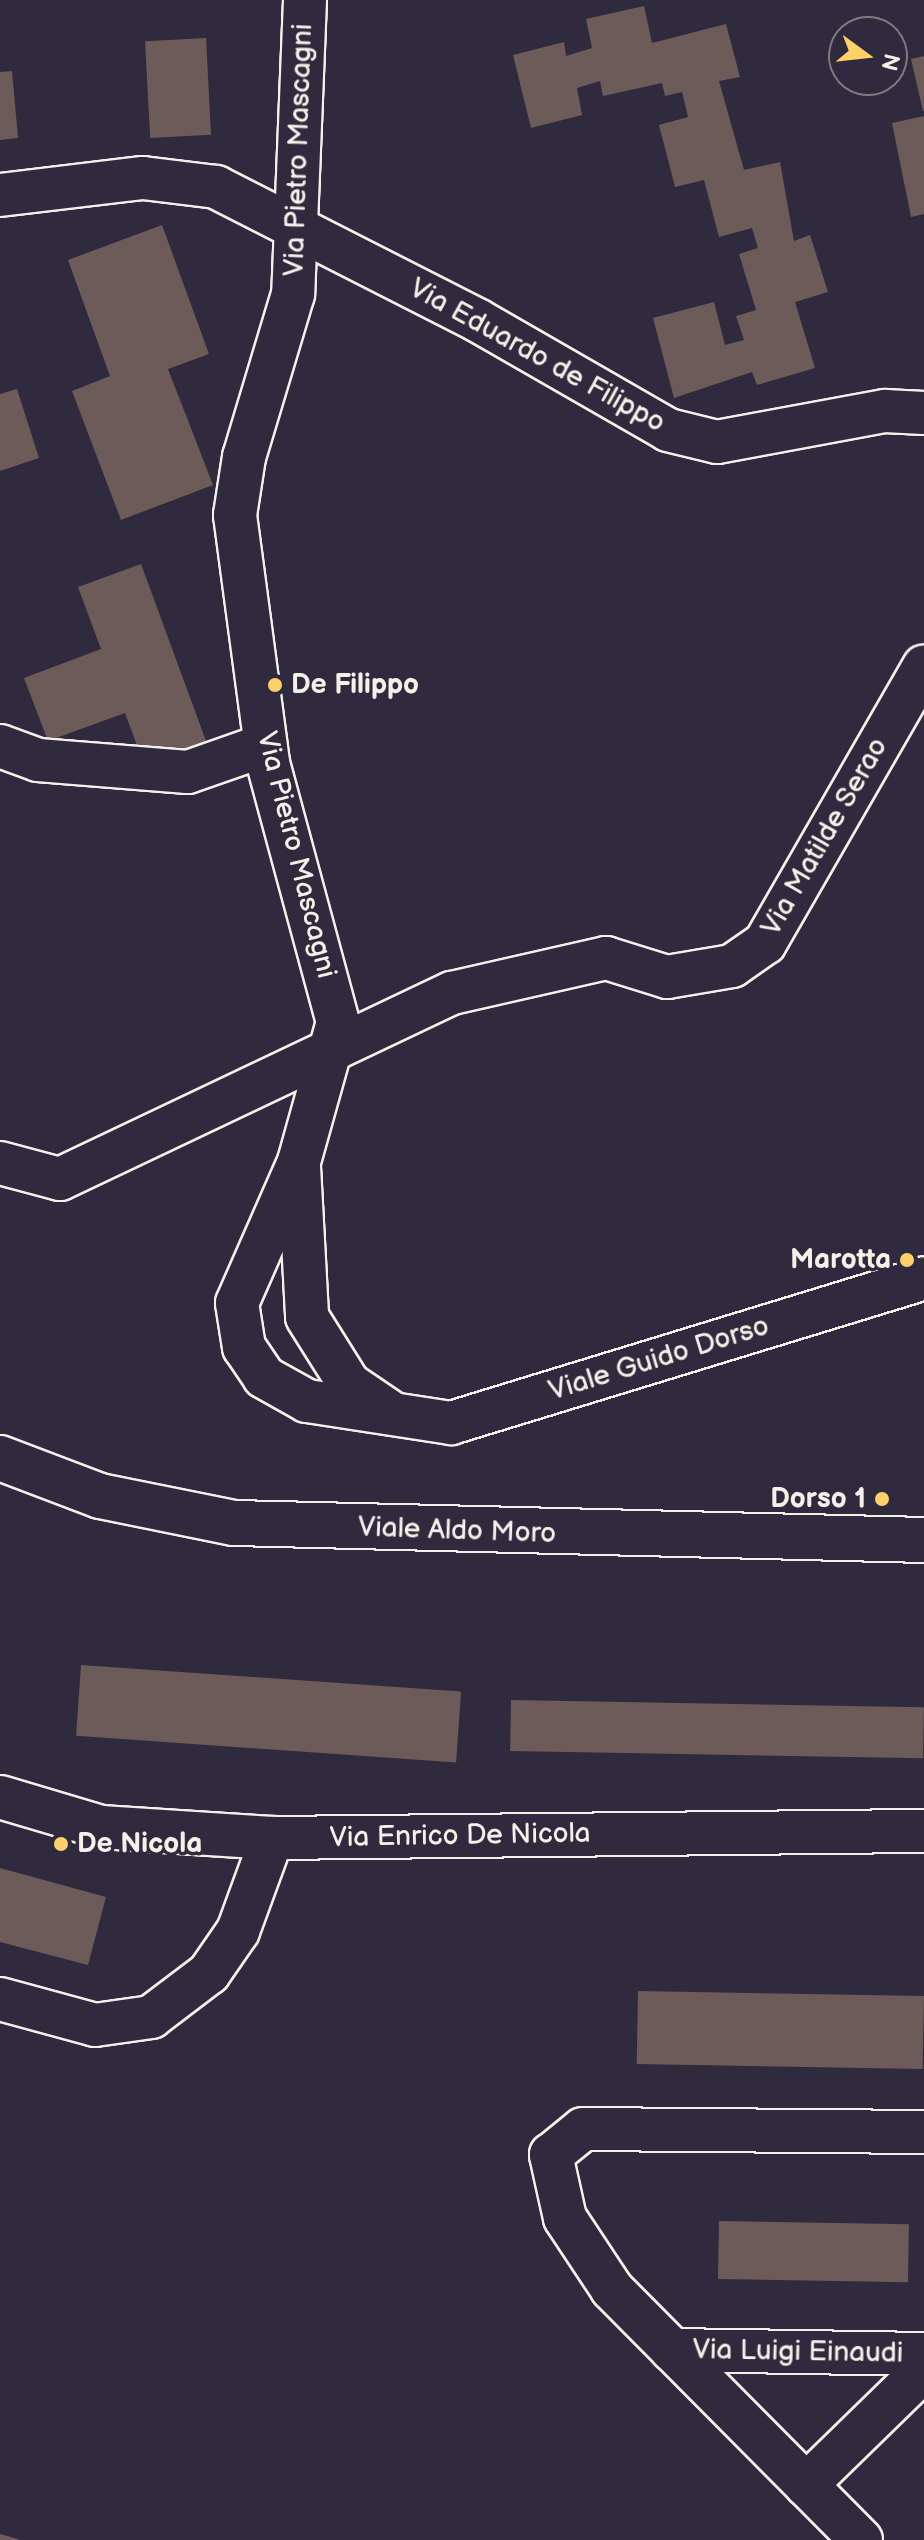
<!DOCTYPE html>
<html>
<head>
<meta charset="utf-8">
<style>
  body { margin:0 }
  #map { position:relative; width:924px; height:2540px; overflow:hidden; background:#2f2a3d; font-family:"Balsamiq Sans",sans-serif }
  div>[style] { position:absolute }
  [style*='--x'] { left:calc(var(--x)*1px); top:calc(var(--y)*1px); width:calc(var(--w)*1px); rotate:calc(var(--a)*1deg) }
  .building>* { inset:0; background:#6c5b59; transform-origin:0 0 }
  .roads { filter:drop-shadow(2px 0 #f4f1e8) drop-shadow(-2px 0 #f4f1e8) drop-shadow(0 2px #f4f1e8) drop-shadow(0 -2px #f4f1e8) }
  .street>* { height:42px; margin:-21px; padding:0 21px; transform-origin:21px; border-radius:21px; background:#2f2a3d }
  .secondary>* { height:44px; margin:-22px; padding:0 22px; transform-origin:22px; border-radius:22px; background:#2f2a3d }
  .dots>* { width:22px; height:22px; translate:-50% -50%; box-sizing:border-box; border:4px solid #2f2a3d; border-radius:50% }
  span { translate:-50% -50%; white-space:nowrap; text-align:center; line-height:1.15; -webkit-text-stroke:7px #2f2a3d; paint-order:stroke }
  .street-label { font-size:28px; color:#f4f1e8 }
  .poi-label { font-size:28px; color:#f4f1e8; font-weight:700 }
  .left { translate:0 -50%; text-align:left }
  .right { translate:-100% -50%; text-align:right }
  .north { position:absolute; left:828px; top:16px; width:80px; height:80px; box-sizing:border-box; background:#2f2a3d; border:2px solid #7e7a81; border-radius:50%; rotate:105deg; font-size:22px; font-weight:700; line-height:32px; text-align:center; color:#f4f1e8 }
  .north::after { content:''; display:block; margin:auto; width:28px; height:36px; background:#ffd166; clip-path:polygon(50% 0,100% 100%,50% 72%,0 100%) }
</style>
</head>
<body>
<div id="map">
  <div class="building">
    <div style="clip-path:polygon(644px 6px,652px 43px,726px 24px,740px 77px,719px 81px,744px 170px,780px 162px,794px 241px,810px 235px,828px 292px,795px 302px,815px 368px,757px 385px,752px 372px,674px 398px,653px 318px,714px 302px,725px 345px,744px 340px,736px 316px,756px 310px,739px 254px,758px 248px,752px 228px,719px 237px,704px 180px,675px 187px,659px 125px,688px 117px,682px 92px,665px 96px,662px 83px,603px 96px,600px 81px,577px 88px,582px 115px,531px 128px,513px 55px,564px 42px,566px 56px,592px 48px,586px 19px)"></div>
    <div style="left:206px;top:38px;width:97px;height:61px;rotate:87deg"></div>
    <div style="clip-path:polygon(924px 56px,924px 111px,923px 111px,911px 59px)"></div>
    <div style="clip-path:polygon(12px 71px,18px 138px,0 140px,0 72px)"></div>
    <div style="clip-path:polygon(924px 116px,924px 214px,911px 217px,892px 123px)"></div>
    <div style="clip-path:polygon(162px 225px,209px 354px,168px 369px,213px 485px,121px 520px,72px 391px,110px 376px,68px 260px)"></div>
    <div style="clip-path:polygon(17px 389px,39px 458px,0 471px,0 394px)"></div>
    <div style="clip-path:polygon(141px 564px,206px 741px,144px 764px,125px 713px,48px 741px,24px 678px,101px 649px,78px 587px)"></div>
    <div style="left:81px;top:1665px;width:381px;height:71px;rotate:4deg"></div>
    <div style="left:511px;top:1700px;width:413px;height:51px;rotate:1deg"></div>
    <div style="clip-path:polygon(0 1868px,106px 1897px,88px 1965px,0 1942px)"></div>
    <div style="left:638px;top:1991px;width:286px;height:73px;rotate:1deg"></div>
    <div style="left:719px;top:2221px;width:190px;height:58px;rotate:1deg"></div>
    <div style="clip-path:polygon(0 2534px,18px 2539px,18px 2540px,0 2540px)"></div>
  </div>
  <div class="roads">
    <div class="street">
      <div style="--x:305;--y:0;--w:294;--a:92.3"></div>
      <div style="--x:293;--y:294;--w:170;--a:106.7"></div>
      <div style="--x:244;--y:457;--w:59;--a:98.8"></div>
      <div style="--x:235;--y:515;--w:250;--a:82.4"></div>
      <div style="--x:268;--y:763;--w:268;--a:74.9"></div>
      <div style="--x:338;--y:1022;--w:145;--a:105.6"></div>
      <div style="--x:299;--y:1162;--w:154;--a:113.7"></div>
      <div style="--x:237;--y:1303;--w:45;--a:81"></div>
      <div style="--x:244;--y:1347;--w:36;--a:56"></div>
      <div style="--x:264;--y:1377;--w:49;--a:29.2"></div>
      <div style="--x:307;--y:1401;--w:146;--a:8.7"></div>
      <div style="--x:451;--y:1423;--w:495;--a:-17"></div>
      <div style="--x:0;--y:195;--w:144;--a:-6.8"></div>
      <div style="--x:143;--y:178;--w:74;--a:7"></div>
      <div style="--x:216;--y:187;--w:293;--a:27"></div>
      <div style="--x:477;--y:320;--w:220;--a:29.9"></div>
      <div style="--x:668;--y:430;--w:50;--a:13.8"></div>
      <div style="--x:717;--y:442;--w:171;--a:-10.5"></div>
      <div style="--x:885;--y:411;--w:39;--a:3"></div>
      <div style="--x:0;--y:746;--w:40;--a:20.2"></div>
      <div style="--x:38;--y:760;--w:150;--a:4.6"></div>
      <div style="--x:188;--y:772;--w:82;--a:-19.3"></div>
      <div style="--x:0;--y:1163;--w:62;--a:14.9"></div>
      <div style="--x:60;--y:1179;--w:434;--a:-25.4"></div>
      <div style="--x:452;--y:993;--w:158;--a:-12.8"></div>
      <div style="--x:606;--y:958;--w:64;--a:17.3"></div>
      <div style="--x:667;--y:977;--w:66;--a:-9.6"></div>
      <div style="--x:732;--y:966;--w:40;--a:-34.9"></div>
      <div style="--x:765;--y:943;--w:319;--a:-60.1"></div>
      <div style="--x:299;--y:1167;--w:150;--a:86.9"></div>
      <div style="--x:307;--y:1317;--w:79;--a:57.9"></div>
      <div style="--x:349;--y:1384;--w:48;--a:34"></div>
      <div style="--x:0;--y:1797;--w:105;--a:16.5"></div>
      <div style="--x:101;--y:1827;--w:171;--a:3.7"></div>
      <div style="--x:272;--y:1838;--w:652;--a:-0.62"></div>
      <div style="--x:0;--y:1999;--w:98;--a:15.3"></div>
      <div style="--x:95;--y:2025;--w:57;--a:-8.1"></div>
      <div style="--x:151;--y:2017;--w:73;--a:-37.2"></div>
      <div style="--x:209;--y:1973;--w:51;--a:-55.4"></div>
      <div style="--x:238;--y:1931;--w:99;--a:-69.9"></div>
      <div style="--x:672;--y:2350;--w:252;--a:0.9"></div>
      <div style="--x:806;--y:2485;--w:165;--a:-44.3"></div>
      <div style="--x:861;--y:2540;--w:354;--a:-134.8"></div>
      <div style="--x:612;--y:2289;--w:85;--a:-123.5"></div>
      <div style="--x:565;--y:2218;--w:65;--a:-102.5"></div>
      <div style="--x:551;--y:2155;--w:41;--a:-39.1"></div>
      <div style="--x:583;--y:2129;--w:341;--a:0.5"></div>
    </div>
    <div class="secondary">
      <div style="--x:0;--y:1458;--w:107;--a:20.8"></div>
      <div style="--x:100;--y:1496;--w:137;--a:11.4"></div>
      <div style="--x:234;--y:1523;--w:690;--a:1.41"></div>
    </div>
  </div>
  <div class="dots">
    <div style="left:275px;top:685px;background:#ffd166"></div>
    <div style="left:907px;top:1260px;background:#ffd166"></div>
    <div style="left:882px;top:1499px;background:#ffd166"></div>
    <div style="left:61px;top:1844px;background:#ffd166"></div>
  </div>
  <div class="street-label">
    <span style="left:299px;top:150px;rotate:-88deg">Via Pietro Mascagni</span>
    <span style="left:537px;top:356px;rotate:29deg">Via Eduardo de Filippo</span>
    <span style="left:825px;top:837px;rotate:-60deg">Via Matilde Serao</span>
    <span style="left:296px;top:855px;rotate:76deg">Via Pietro Mascagni</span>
    <span style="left:659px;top:1359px;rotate:-17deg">Viale Guido Dorso</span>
    <span style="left:457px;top:1531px;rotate:2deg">Viale Aldo Moro</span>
    <span style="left:460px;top:1836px;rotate:-1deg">Via Enrico De Nicola</span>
    <span style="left:798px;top:2352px;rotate:1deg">Via Luigi Einaudi</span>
  </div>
  <div class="poi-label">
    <span class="left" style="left:291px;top:685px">De Filippo</span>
    <span class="right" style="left:891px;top:1260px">Marotta</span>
    <span class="right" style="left:866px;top:1499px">Dorso 1</span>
    <span class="left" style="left:77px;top:1844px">De Nicola</span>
  </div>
  <div class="north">N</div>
</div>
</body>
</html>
